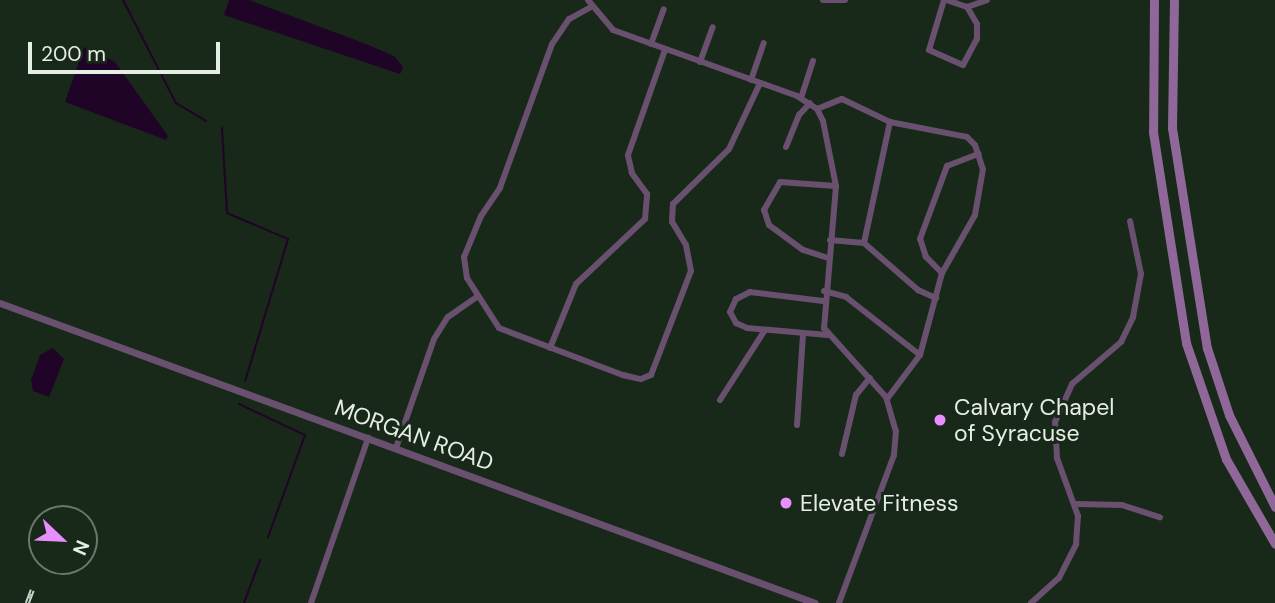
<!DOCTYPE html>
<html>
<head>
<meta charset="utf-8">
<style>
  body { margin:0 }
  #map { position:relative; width:1275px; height:603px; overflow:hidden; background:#182819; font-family:"DM Sans",sans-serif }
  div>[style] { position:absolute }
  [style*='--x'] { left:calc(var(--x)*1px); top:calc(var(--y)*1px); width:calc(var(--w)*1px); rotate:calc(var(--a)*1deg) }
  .water>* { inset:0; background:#200427 }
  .stream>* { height:2px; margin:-1px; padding:0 1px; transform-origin:1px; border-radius:1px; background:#200427 }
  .minor>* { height:6px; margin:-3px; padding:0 3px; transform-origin:3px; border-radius:3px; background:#68506e }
  .tertiary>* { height:7px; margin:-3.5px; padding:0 3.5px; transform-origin:3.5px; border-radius:3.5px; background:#68506e }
  .secondary>* { height:9px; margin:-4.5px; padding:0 4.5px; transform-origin:4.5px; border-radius:4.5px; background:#8f6899 }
  .rail>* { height:4.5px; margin-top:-2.25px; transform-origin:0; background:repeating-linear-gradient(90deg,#182819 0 5px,#c9d4c9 0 10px); box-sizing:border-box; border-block:2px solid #c9d4c9 }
  .dots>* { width:19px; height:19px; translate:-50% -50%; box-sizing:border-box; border:4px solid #182819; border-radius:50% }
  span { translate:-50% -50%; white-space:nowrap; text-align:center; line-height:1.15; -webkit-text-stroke:6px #182819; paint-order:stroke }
  .poi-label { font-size:23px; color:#e4eee4 }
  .left { translate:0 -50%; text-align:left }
  .street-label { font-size:23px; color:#e4eee4 }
  .north { position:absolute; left:28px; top:505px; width:70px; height:70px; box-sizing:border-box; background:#182819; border:2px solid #6a776a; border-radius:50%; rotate:113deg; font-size:19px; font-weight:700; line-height:28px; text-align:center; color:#e4eee4 }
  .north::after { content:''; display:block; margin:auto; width:24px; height:32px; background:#e88eff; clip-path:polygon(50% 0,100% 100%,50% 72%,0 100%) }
  .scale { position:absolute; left:28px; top:42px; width:192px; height:32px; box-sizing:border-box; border:4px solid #e4eee4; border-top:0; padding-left:9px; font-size:21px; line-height:24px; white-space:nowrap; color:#e4eee4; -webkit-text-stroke:5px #182819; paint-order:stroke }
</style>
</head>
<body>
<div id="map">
  <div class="water">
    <div style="clip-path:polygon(229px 0,249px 0,371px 46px,394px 56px,403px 67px,400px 74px,224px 15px)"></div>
    <div style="clip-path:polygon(84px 47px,115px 62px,168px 136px,166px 140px,65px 102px)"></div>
    <div style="clip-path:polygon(53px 348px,64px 359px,49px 397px,33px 391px,31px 380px,40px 355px)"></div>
  </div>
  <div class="stream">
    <div style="--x:123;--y:0;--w:116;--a:62.8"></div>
    <div style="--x:176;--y:103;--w:35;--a:31"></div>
    <div style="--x:222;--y:128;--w:85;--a:86.6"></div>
    <div style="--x:227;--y:213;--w:66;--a:23.1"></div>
    <div style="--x:288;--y:239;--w:148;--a:106.8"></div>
    <div style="--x:239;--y:404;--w:73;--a:25.2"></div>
    <div style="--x:305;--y:435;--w:109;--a:109.9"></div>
    <div style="--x:244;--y:603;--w:46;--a:-69.6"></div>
  </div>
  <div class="minor">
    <div style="--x:588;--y:0;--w:39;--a:50"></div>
    <div style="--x:613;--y:30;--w:195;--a:19.7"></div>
    <div style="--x:797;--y:96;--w:24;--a:33"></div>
    <div style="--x:817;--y:109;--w:13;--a:63"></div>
    <div style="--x:823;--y:121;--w:66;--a:78.7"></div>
    <div style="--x:836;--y:186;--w:143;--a:94.8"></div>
    <div style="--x:824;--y:328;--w:93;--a:48.1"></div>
    <div style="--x:886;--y:397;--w:35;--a:74"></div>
    <div style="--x:896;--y:431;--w:24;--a:95"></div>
    <div style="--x:894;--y:455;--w:158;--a:110.4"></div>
    <div style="--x:823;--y:0;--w:22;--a:0"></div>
    <div style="--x:944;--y:0;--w:52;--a:106.7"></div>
    <div style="--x:929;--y:50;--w:37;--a:24"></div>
    <div style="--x:963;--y:65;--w:30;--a:-62"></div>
    <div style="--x:977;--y:39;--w:15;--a:-90"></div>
    <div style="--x:977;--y:24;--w:20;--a:-120"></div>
    <div style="--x:967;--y:7;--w:21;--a:-161"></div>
    <div style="--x:591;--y:7;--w:25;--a:151"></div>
    <div style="--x:569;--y:19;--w:30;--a:124"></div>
    <div style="--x:552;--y:44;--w:153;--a:109.9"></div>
    <div style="--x:500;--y:188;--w:34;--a:124"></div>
    <div style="--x:481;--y:216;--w:44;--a:112.5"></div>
    <div style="--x:464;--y:257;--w:21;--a:82"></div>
    <div style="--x:467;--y:278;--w:59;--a:57.4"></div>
    <div style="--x:499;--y:328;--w:133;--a:20.8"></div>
    <div style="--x:623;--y:375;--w:18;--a:13"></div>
    <div style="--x:641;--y:379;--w:11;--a:-22"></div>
    <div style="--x:651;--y:375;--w:111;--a:-69"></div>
    <div style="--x:691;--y:271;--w:26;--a:-101"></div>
    <div style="--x:686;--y:245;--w:27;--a:-121"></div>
    <div style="--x:672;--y:222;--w:18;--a:-87"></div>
    <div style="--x:673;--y:204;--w:78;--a:-44.5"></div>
    <div style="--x:729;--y:149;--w:73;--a:-64.8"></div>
    <div style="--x:967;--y:7;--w:21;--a:-19"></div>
    <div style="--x:651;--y:44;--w:37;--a:-70"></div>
    <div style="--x:700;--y:62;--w:37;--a:-70"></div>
    <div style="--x:751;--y:80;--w:39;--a:-71"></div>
    <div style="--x:801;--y:98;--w:39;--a:-72"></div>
    <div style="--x:817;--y:109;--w:27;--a:-22"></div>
    <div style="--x:842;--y:99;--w:53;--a:25.6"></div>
    <div style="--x:890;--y:122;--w:78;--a:11"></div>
    <div style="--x:967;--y:137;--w:11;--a:45"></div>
    <div style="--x:975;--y:145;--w:25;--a:72"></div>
    <div style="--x:983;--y:169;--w:47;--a:99.9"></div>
    <div style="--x:975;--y:215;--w:67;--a:119.6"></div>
    <div style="--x:942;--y:273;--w:85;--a:105"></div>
    <div style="--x:920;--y:355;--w:55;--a:126.9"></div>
    <div style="--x:786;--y:147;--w:35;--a:-68"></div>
    <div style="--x:799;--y:115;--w:16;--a:-47"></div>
    <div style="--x:830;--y:240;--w:34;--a:5"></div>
    <div style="--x:864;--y:243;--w:72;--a:41"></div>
    <div style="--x:918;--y:290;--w:20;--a:24"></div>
    <div style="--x:864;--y:243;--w:124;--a:-77.9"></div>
    <div style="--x:828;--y:258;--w:26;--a:-162"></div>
    <div style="--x:803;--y:250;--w:42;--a:-143.7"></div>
    <div style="--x:769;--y:225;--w:16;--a:-108"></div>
    <div style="--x:764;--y:210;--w:32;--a:-60"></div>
    <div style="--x:780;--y:182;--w:56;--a:4.1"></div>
    <div style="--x:942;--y:273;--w:23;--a:-135"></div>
    <div style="--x:926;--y:257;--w:19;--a:-108"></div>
    <div style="--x:920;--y:239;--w:78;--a:-69.7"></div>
    <div style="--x:947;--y:166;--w:34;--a:-21"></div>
    <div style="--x:824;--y:291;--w:23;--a:15"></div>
    <div style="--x:846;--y:297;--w:94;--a:38.1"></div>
    <div style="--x:823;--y:301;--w:74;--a:-173"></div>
    <div style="--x:750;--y:292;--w:16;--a:153"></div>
    <div style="--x:736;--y:299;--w:14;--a:115"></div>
    <div style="--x:730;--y:312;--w:13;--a:61"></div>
    <div style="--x:736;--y:323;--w:12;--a:24"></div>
    <div style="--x:747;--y:328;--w:81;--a:4.9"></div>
    <div style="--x:550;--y:348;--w:69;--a:-67.9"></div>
    <div style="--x:576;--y:284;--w:95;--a:-43.3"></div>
    <div style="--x:645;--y:219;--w:25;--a:-85"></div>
    <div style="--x:647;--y:194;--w:26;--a:-126"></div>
    <div style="--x:632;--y:173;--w:18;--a:-103"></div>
    <div style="--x:628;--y:155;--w:111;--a:-70.6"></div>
    <div style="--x:720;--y:400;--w:83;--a:-57.3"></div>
    <div style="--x:797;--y:425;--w:91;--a:-86.2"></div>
    <div style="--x:396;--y:448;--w:115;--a:-70.8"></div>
    <div style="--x:434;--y:339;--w:26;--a:-58"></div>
    <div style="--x:448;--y:317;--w:35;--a:-35"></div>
    <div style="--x:842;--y:454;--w:61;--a:-76.7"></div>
    <div style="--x:856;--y:395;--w:22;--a:-51"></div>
    <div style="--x:1076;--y:504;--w:46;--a:1.2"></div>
    <div style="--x:1122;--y:505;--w:40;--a:18"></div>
    <div style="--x:311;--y:603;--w:175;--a:-70.9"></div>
    <div style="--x:1031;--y:603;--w:38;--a:-42"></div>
    <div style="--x:1059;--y:578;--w:38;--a:-63"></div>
    <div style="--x:1076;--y:544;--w:28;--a:-86"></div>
    <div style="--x:1078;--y:516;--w:62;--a:-109.9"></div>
    <div style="--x:1057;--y:458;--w:36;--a:-93"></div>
    <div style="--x:1055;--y:422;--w:42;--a:-65.9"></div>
    <div style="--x:1072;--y:384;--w:65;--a:-40.6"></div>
    <div style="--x:1121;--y:342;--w:28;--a:-64"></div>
    <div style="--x:1133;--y:317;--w:44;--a:-79.5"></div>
    <div style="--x:1141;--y:274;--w:54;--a:-101.7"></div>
  </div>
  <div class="tertiary">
    <div style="--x:0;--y:303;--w:868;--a:20.21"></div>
  </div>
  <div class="secondary">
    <div style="--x:1154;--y:0;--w:132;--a:90.4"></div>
    <div style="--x:1153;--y:132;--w:214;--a:81.1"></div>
    <div style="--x:1186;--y:343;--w:123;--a:71"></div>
    <div style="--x:1226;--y:459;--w:98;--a:60"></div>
    <div style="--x:1174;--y:0;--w:128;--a:90.9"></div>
    <div style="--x:1172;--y:128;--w:223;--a:81"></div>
    <div style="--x:1207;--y:348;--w:71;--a:71.8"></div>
    <div style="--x:1229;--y:415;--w:103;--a:63.4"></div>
  </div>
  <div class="rail">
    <div style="--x:27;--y:603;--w:14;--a:-69"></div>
  </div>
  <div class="dots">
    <div style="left:940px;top:420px;background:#e88eff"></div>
    <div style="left:786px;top:503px;background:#e88eff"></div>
  </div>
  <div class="poi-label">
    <span class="left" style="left:954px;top:420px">Calvary Chapel<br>of Syracuse</span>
    <span class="left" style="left:800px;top:503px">Elevate Fitness</span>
  </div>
  <div class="street-label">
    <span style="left:414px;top:435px;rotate:20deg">MORGAN ROAD</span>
  </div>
  <div class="north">N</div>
  <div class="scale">200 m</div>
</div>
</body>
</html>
